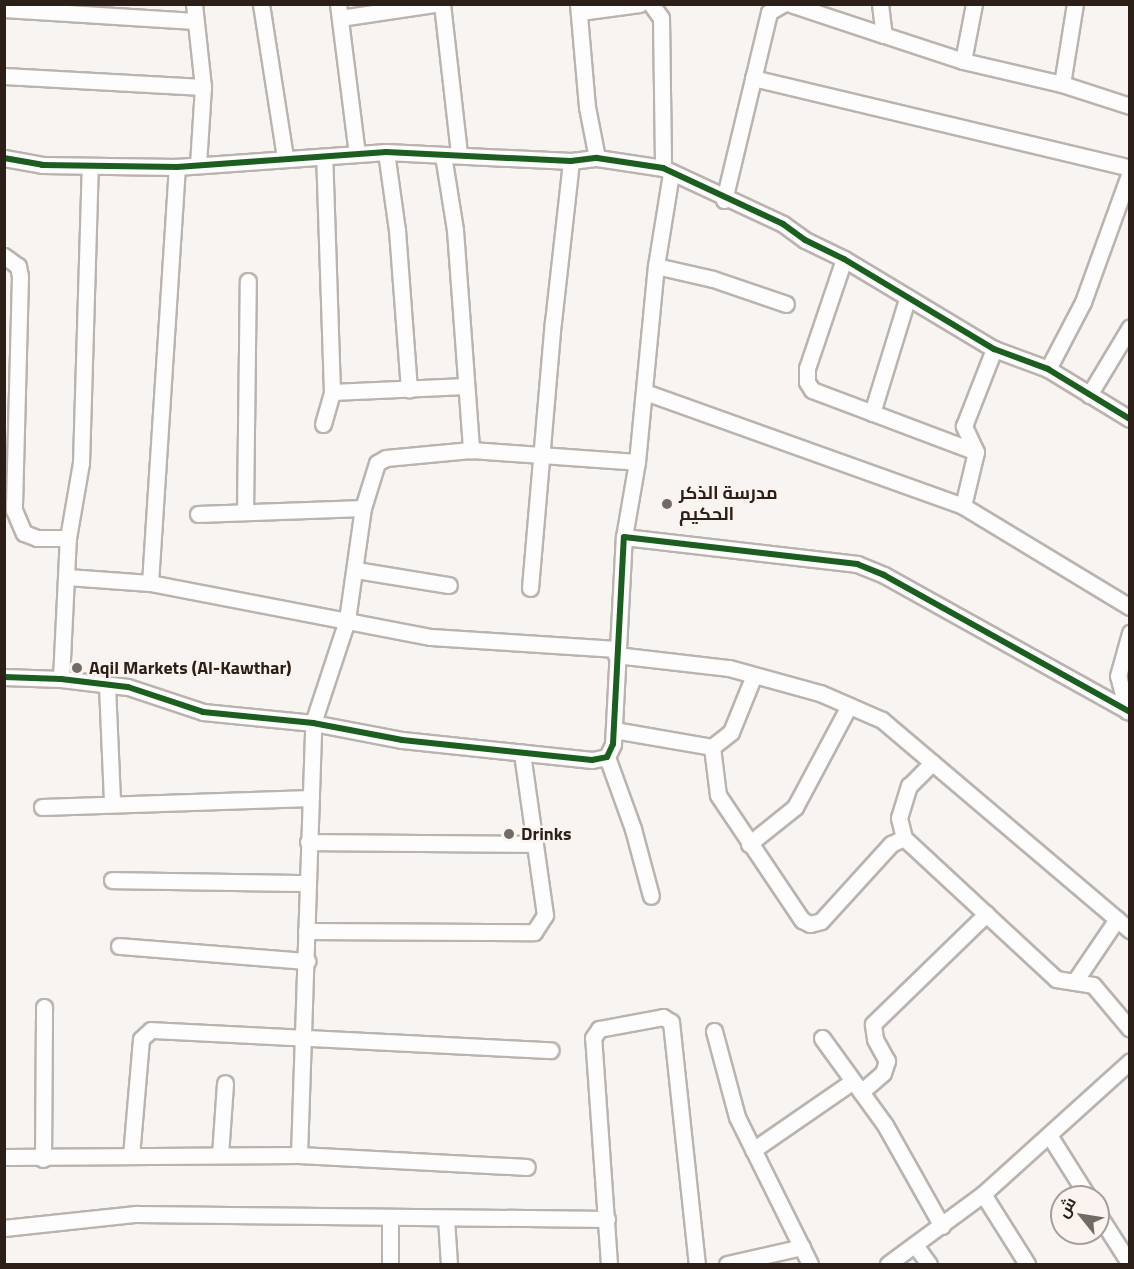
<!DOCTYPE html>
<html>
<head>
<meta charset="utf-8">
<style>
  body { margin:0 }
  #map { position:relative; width:1134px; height:1269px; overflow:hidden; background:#f7f4f2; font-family:"Titillium Web",Cairo,sans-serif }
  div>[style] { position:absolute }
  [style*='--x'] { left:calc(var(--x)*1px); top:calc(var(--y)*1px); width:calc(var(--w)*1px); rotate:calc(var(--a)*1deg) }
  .roads { filter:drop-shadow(2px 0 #bab3ae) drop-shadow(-2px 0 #bab3ae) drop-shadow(0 2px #bab3ae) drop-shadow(0 -2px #bab3ae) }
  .minor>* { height:15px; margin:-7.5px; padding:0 7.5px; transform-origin:7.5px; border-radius:7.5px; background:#fefdfd }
  .cycleway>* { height:6px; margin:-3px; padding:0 3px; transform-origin:3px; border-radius:3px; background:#1b5e20 }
  .dots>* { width:16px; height:16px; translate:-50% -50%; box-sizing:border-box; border:3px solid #faf3ef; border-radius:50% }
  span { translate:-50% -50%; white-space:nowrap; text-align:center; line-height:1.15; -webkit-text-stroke:5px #faf3ef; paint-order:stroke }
  .poi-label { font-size:18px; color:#2b1f18; font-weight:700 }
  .left { translate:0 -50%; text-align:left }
  .frame { position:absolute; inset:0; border:6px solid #2b1f18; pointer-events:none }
  .north { position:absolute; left:1050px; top:1185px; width:60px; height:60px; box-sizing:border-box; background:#faf3ef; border:2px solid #a79e99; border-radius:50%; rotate:300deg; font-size:16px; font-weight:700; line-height:24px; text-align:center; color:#2b1f18 }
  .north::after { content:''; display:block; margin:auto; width:21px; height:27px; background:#726a64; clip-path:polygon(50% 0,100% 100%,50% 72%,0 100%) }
</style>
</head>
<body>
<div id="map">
  <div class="roads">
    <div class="minor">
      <div style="--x:194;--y:4;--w:83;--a:83.8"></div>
      <div style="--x:261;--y:4;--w:156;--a:81.1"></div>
      <div style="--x:338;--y:4;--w:151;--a:82.8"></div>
      <div style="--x:442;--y:4;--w:150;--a:83.5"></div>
      <div style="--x:578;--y:4;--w:103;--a:85"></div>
      <div style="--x:587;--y:107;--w:52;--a:78.9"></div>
      <div style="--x:651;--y:4;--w:17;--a:54"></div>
      <div style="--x:661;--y:18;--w:150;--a:89.2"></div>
      <div style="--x:790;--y:4;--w:99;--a:18.3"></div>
      <div style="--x:880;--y:4;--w:31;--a:83"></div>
      <div style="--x:884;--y:35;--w:83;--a:18.2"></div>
      <div style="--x:963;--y:61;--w:102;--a:13.1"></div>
      <div style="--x:1062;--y:84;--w:71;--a:17.9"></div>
      <div style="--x:4;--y:9;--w:191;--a:3.6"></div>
      <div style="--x:580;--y:12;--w:60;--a:-7.7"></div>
      <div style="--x:340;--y:18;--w:95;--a:-8.5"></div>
      <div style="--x:963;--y:61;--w:58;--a:-79.1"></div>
      <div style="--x:4;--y:76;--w:199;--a:3.2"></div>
      <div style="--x:203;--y:87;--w:78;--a:93.7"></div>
      <div style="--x:753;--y:78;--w:388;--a:13.4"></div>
      <div style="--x:1062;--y:84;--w:81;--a:-80.8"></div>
      <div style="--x:386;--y:152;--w:79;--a:82"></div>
      <div style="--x:397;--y:230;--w:160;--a:85.7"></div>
      <div style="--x:443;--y:155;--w:76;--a:80.9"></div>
      <div style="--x:455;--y:230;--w:221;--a:85.8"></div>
      <div style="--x:4;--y:158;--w:39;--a:10"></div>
      <div style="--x:42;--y:165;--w:135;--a:0.8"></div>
      <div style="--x:177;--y:167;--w:210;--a:-4.1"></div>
      <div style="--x:386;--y:152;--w:185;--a:2.8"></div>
      <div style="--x:571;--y:161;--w:26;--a:-7"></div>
      <div style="--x:597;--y:158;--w:67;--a:8.6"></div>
      <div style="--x:663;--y:168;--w:132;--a:25"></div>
      <div style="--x:783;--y:224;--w:27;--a:36"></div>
      <div style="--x:805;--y:240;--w:43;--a:26"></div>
      <div style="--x:844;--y:259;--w:175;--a:31"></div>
      <div style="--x:994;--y:349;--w:58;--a:20.3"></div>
      <div style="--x:1048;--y:369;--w:96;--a:31.4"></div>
      <div style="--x:724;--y:200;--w:193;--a:-76.5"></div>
      <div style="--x:769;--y:12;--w:16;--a:-30"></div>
      <div style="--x:4;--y:256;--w:17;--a:36"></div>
      <div style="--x:18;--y:266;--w:10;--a:79"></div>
      <div style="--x:20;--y:276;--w:234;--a:91.5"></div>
      <div style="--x:14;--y:510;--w:25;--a:67"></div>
      <div style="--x:24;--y:533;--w:14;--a:21"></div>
      <div style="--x:37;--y:538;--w:31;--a:0"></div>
      <div style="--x:844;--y:259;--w:115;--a:108.7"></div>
      <div style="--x:807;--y:368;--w:14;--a:90"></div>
      <div style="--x:807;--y:382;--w:9;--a:58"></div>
      <div style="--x:812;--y:390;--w:175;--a:20.7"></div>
      <div style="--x:656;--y:266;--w:58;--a:12.8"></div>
      <div style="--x:713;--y:279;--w:77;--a:18.9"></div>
      <div style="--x:1048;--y:369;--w:76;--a:-62.4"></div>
      <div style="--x:1083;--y:302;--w:138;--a:-70.1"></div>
      <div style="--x:332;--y:392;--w:134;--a:-2.6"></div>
      <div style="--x:645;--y:392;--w:338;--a:19.7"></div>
      <div style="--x:963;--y:506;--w:195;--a:31.2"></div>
      <div style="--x:1089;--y:395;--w:79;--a:-58.9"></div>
      <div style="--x:872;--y:413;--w:119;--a:-72.9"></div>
      <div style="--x:323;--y:424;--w:33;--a:-74"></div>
      <div style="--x:332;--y:392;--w:235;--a:-91.9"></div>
      <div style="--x:963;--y:506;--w:56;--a:-76.5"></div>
      <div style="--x:976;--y:452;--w:29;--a:-115"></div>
      <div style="--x:964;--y:426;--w:83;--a:-68.7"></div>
      <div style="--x:245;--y:512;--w:231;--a:-89.3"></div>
      <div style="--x:198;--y:514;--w:165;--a:-2.1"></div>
      <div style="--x:624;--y:537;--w:76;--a:-80.2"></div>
      <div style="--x:637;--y:462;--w:197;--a:-84.5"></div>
      <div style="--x:656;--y:266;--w:94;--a:-80.8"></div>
      <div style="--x:356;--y:570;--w:94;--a:9.2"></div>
      <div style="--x:67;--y:577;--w:83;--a:4.1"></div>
      <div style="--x:150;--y:583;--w:286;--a:10.9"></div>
      <div style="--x:431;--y:637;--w:186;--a:3.7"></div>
      <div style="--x:150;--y:583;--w:417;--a:-86.3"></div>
      <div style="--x:530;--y:588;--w:267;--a:-85.1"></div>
      <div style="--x:553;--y:322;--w:162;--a:-83.6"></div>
      <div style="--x:616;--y:655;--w:114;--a:6.6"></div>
      <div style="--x:729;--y:668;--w:94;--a:15.4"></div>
      <div style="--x:820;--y:693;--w:68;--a:23.5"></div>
      <div style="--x:882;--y:720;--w:325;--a:40.3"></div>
      <div style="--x:4;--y:677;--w:57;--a:2"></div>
      <div style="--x:61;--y:679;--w:67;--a:6.8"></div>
      <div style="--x:128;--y:687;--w:79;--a:18.4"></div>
      <div style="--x:203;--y:712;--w:111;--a:5.7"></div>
      <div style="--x:313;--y:723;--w:91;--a:10.8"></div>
      <div style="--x:402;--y:740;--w:191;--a:6"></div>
      <div style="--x:592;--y:760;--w:15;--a:-11"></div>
      <div style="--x:607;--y:757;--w:14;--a:-65"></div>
      <div style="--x:613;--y:744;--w:207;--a:-87"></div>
      <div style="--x:624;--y:537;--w:235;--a:6.6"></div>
      <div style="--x:857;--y:564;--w:29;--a:22"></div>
      <div style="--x:884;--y:575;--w:282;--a:29.1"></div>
      <div style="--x:61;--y:679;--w:141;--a:-87.2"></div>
      <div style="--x:68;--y:538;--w:76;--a:-80.2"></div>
      <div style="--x:81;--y:463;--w:296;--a:-88.3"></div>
      <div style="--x:107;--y:686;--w:116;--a:87.5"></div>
      <div style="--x:1127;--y:711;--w:36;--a:-104"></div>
      <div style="--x:1118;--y:676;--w:45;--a:-74.4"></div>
      <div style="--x:614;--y:730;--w:99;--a:9.8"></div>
      <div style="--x:712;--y:747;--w:24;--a:-38"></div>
      <div style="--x:731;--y:732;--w:61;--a:-68"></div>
      <div style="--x:712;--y:747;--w:48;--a:82.9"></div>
      <div style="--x:718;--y:795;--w:151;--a:56.1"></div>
      <div style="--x:802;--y:920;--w:9;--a:27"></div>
      <div style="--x:810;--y:924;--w:11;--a:-15"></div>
      <div style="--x:821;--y:921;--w:104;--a:-47.7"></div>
      <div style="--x:891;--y:844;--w:14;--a:-25"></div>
      <div style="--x:904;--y:838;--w:207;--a:42.8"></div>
      <div style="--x:1056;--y:979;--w:37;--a:9"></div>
      <div style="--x:1093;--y:985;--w:57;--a:49.9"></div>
      <div style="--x:607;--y:757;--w:77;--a:70.1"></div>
      <div style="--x:633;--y:829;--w:69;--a:75"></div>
      <div style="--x:42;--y:807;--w:269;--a:-1.9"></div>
      <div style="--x:904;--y:838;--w:21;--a:-104"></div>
      <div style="--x:899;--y:818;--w:34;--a:-73"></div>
      <div style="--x:909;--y:786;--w:33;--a:-45"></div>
      <div style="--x:308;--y:842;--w:226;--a:0.5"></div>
      <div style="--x:749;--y:844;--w:59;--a:-38.8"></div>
      <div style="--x:795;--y:807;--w:115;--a:-61.9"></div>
      <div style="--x:112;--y:880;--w:195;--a:0.9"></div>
      <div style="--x:306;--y:931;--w:228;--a:0.3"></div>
      <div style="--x:534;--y:932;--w:20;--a:-57"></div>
      <div style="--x:545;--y:915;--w:164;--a:-98.1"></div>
      <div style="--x:119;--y:946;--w:189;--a:4.6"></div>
      <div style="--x:1075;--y:981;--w:75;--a:-55.9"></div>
      <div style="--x:714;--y:1031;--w:89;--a:75"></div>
      <div style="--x:737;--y:1117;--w:164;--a:63.6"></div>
      <div style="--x:822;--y:1038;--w:107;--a:54.1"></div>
      <div style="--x:885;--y:1125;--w:116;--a:60.6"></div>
      <div style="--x:861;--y:1092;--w:29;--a:-41"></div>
      <div style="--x:883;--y:1073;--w:13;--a:-72"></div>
      <div style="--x:887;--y:1061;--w:25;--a:-119"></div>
      <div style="--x:875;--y:1039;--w:15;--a:-98"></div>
      <div style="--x:873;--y:1024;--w:158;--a:-44.2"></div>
      <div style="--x:1049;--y:1135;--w:73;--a:57.8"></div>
      <div style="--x:753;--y:1150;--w:121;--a:-34.6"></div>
      <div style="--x:220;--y:1155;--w:72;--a:-86"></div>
      <div style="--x:299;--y:1155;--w:432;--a:-88.1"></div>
      <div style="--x:313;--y:723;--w:108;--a:-71.7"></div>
      <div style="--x:347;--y:620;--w:113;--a:-81.9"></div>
      <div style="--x:363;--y:508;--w:47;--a:-72.7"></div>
      <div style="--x:377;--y:463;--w:10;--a:-29"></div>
      <div style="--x:386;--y:458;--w:85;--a:-5.4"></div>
      <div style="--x:471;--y:450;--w:166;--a:4.1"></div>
      <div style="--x:131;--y:1156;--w:117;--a:-85.1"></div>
      <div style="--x:141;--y:1039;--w:13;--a:-42"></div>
      <div style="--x:151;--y:1030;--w:400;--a:2.9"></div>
      <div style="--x:4;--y:1157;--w:295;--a:-0.4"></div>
      <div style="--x:299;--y:1155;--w:228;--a:3"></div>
      <div style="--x:43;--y:1159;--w:152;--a:-89.6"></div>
      <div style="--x:983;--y:1194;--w:83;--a:57.8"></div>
      <div style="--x:1098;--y:1214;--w:59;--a:57.4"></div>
      <div style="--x:446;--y:1218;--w:46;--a:86.3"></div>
      <div style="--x:4;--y:1228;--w:133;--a:-6.1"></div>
      <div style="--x:136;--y:1214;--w:471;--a:0.6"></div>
      <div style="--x:915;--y:1245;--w:24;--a:54"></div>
      <div style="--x:390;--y:1264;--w:47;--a:-90"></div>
      <div style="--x:609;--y:1264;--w:227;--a:-94"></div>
      <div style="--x:593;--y:1038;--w:11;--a:-56"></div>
      <div style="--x:599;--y:1029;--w:65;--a:-10.6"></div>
      <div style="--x:663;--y:1017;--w:9;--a:32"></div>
      <div style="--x:671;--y:1022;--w:243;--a:83.9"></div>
      <div style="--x:727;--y:1264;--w:77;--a:-12.8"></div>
      <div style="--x:888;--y:1264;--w:118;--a:-36.4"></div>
      <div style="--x:983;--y:1194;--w:198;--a:-42.1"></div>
    </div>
  </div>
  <div class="cycleway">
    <div style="--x:4;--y:158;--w:39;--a:10"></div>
    <div style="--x:42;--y:165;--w:135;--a:0.8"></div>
    <div style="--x:177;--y:167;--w:210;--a:-4.1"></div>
    <div style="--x:386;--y:152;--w:185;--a:2.8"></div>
    <div style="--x:571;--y:161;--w:26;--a:-7"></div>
    <div style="--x:597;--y:158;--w:67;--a:8.6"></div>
    <div style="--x:663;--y:168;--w:132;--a:25"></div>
    <div style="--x:783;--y:224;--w:27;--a:36"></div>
    <div style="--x:805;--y:240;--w:43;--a:26"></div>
    <div style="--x:844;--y:259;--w:175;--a:31"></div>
    <div style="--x:994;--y:349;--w:58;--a:20.3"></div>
    <div style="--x:1048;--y:369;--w:96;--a:31.4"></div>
    <div style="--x:4;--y:677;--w:57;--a:2"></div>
    <div style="--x:61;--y:679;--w:67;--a:6.8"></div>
    <div style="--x:128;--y:687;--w:79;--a:18.4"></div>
    <div style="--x:203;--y:712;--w:111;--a:5.7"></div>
    <div style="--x:313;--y:723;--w:91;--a:10.8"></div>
    <div style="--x:402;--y:740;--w:191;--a:6"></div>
    <div style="--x:592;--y:760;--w:15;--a:-11"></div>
    <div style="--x:607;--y:757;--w:14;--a:-65"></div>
    <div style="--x:613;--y:744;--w:207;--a:-87"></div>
    <div style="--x:624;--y:537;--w:235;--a:6.6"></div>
    <div style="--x:857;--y:564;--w:29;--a:22"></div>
    <div style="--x:884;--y:575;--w:282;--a:29.1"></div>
  </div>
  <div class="dots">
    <div style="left:667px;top:504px;background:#726a64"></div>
    <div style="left:77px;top:668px;background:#726a64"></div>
    <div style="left:509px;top:834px;background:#726a64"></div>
  </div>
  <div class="poi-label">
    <span class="left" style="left:679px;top:504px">مدرسة الذكر<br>الحكيم</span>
    <span class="left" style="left:89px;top:668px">Aqil Markets (Al-Kawthar)</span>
    <span class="left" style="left:521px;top:834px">Drinks</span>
  </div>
  <div class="frame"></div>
  <div class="north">ش</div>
</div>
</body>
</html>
